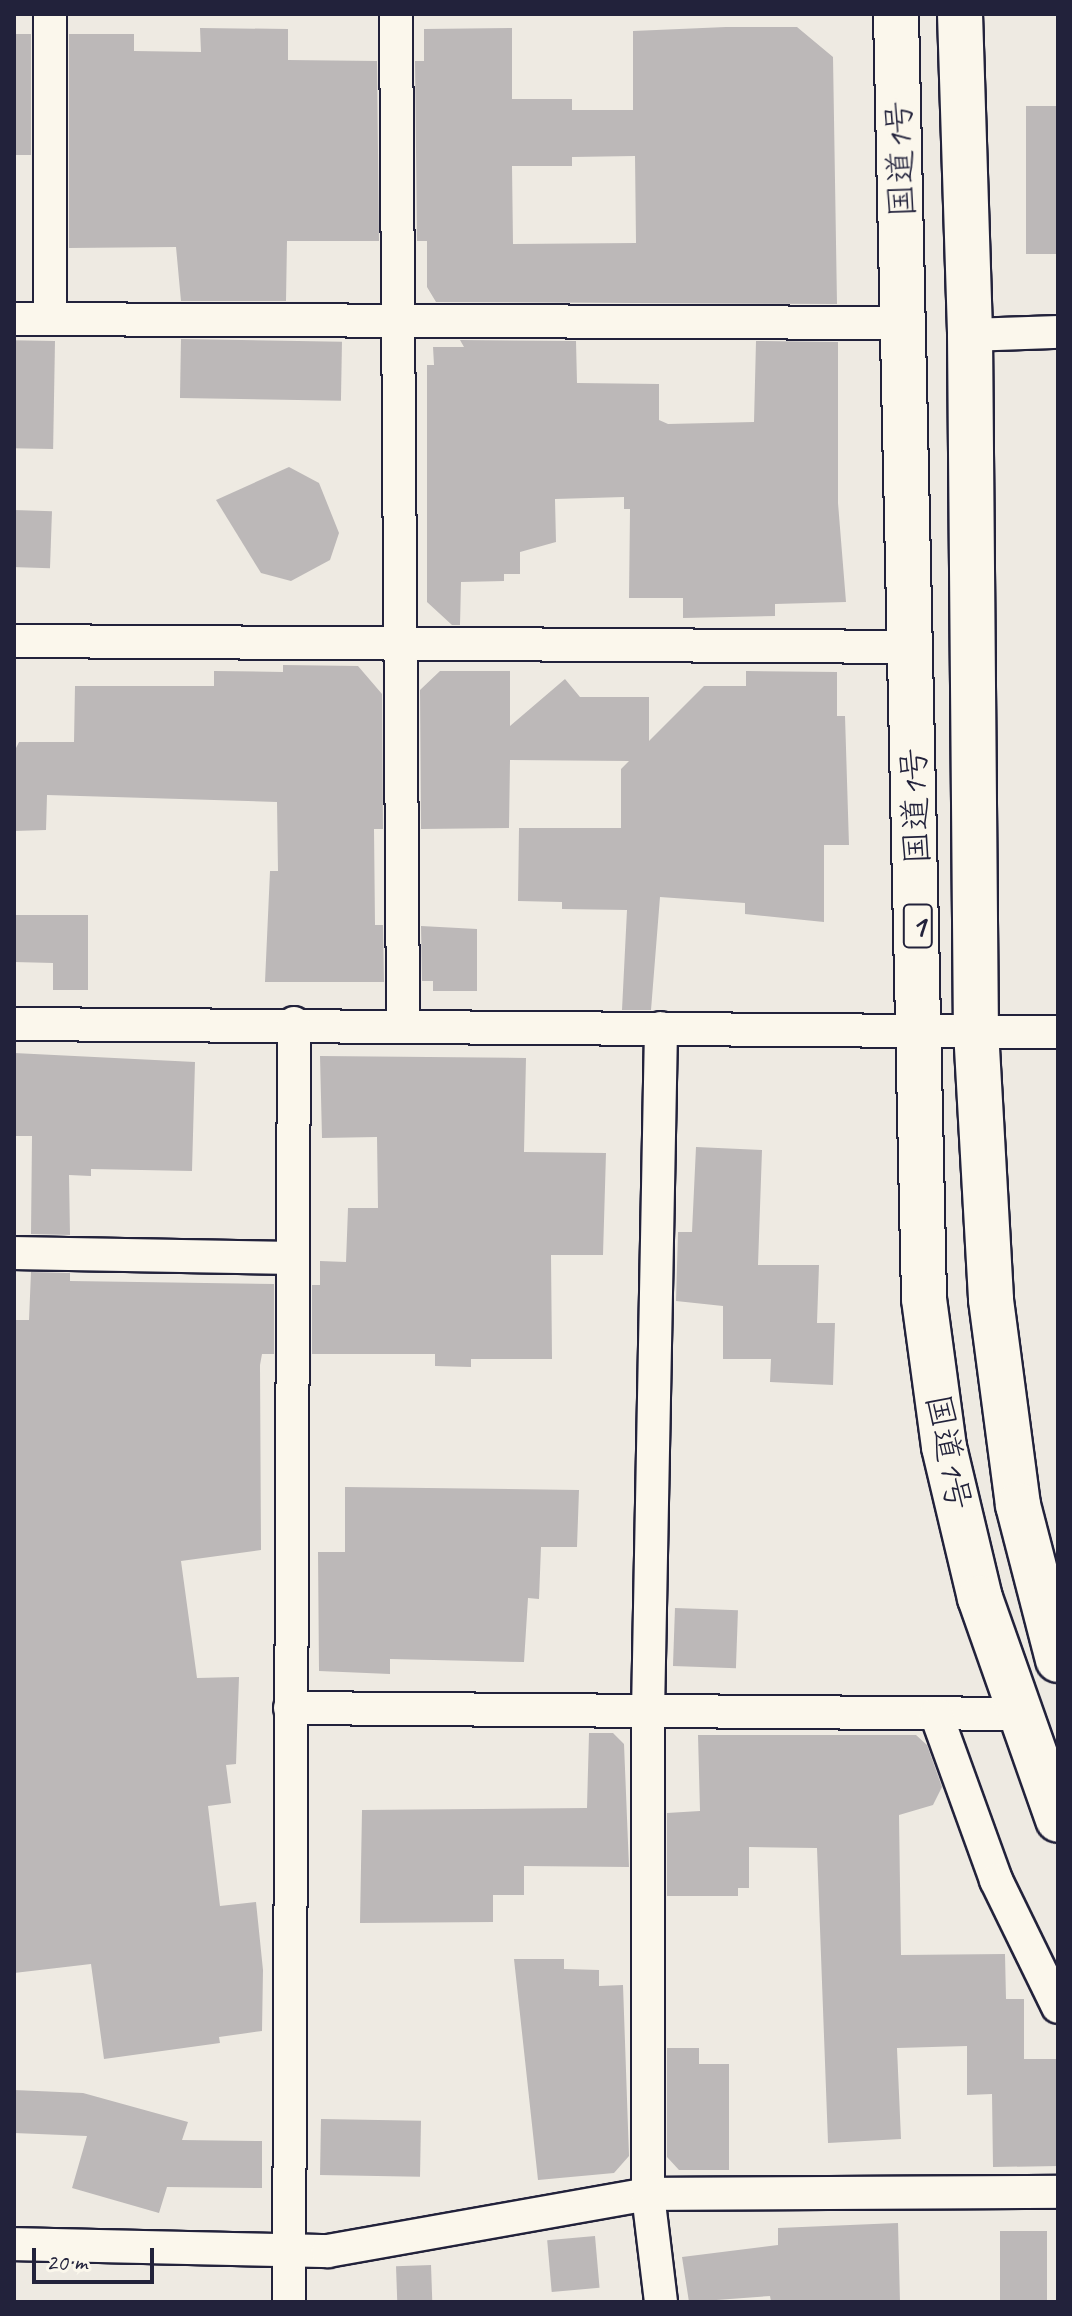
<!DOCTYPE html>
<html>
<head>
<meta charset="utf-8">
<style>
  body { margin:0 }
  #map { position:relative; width:1072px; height:2316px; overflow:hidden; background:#eeeae2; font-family:Caveat,"Klee One",sans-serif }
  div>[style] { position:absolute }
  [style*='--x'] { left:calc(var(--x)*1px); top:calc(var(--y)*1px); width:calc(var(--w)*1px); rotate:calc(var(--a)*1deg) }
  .building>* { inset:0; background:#bcb8b8; transform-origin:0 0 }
  .roads { filter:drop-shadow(2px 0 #22223b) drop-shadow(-2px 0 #22223b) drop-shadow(0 2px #22223b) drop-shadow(0 -2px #22223b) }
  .street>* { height:32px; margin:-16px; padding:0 16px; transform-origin:16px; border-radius:16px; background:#fbf7ec }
  .highway>* { height:44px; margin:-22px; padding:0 22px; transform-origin:22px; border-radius:22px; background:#fbf7ec }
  span { translate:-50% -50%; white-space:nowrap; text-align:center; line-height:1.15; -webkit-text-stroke:6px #fbf7ec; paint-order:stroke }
  .shield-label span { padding:2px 6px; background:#fbf7ec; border:2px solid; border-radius:6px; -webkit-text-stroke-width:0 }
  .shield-label { font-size:32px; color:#22223b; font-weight:700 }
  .street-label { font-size:34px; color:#22223b }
  .frame { position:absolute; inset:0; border:16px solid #22223b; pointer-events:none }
  .scale { position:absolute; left:32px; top:2248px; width:122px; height:36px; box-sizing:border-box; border:4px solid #22223b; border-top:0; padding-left:10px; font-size:24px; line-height:28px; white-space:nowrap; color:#22223b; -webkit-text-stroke:6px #fbf7ec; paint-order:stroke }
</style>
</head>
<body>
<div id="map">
  <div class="building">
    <div style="clip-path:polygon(evenodd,726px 27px,797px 27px,833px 57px,837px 304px,436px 302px,427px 287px,427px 241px,417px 241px,415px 61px,424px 61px,424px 29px,512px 28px,512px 99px,572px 99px,572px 110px,633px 110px,633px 31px,726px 27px,635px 156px,636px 243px,513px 244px,512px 166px,572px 166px,572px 157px,635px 156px)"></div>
    <div style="clip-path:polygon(200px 28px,288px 29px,288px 60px,377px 61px,379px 241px,287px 241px,286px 301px,181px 301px,176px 247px,69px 248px,69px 34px,134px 34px,134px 51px,201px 52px)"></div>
    <div style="left:14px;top:34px;width:17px;height:121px"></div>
    <div style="left:1026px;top:106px;width:32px;height:148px"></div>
    <div style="left:181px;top:339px;width:161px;height:59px;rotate:1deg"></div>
    <div style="clip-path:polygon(460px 340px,576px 341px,577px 383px,659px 384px,659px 420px,668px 424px,754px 422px,756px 341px,838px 342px,838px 503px,846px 602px,775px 604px,775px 616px,683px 618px,683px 598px,629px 598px,630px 509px,624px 509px,624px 497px,555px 499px,556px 542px,520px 552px,520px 574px,504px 574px,504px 581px,461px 582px,460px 625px,452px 625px,427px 602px,427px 365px,434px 365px,433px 347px,464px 347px)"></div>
    <div style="left:55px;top:341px;width:108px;height:41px;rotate:91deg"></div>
    <div style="clip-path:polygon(289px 467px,319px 483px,339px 533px,330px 560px,291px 581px,261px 573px,216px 500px)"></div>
    <div style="left:14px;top:510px;width:38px;height:57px;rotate:2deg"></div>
    <div style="clip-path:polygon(283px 665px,358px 666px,382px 694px,383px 829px,374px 829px,375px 925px,383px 925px,384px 982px,265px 982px,270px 871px,278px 871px,277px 802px,47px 795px,46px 830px,14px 831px,14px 752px,19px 742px,74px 742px,75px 686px,214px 686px,214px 671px,283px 672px)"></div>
    <div style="clip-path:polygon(440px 671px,510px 671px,510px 726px,565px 679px,580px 697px,649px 697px,649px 741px,704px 686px,746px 686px,746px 671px,837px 672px,837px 716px,845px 716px,849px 845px,824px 845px,824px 922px,745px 914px,745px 903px,660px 897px,651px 1010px,622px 1010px,627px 910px,562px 909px,562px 902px,518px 901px,519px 828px,621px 828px,621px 769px,629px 761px,510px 760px,509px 828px,421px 829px,420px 690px)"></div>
    <div style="clip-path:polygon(14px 915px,88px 915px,88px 990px,53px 990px,53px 963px,14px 962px)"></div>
    <div style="clip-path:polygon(421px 926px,477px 929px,477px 991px,433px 991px,433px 981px,422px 981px)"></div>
    <div style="clip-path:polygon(14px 1053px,195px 1062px,192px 1171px,91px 1169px,91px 1176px,69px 1175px,70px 1235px,31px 1234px,32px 1136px,14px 1136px)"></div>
    <div style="clip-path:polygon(320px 1056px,526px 1058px,524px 1152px,606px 1153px,603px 1255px,551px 1255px,552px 1359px,471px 1359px,471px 1367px,435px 1366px,435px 1354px,312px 1354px,312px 1285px,320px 1285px,320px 1261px,346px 1262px,348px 1208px,378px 1208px,377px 1137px,322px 1138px)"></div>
    <div style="clip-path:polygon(696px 1147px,762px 1150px,758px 1265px,819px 1265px,817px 1323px,835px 1323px,833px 1385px,770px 1382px,771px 1359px,723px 1359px,723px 1306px,676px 1301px,678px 1232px,692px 1232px)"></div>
    <div style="clip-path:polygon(31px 1272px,70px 1273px,70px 1281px,274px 1284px,274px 1354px,262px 1354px,260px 1365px,261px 1550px,181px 1561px,197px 1678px,239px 1677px,236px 1764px,226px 1765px,231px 1803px,208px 1806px,220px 1906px,256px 1902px,263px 1970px,262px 2031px,219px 2037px,220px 2043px,104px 2059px,91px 1964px,14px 1973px,14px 1320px,29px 1320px)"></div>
    <div style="clip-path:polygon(345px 1487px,579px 1490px,577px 1547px,541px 1547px,539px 1599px,528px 1598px,524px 1662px,390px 1659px,390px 1674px,319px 1671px,318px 1552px,345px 1552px)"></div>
    <div style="left:675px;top:1608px;width:63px;height:58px;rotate:2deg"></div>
    <div style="clip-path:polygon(589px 1733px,613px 1733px,624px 1744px,629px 1867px,524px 1866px,524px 1895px,493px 1895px,493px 1922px,360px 1923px,362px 1810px,587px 1808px)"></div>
    <div style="clip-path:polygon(698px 1735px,916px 1735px,927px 1745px,942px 1787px,933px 1805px,899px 1815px,901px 1955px,1005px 1954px,1006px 1999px,1024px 1999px,1024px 2059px,1058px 2059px,1058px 2166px,993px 2167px,992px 2094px,967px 2095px,967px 2046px,897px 2048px,901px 2139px,828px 2143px,817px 1848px,749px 1847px,749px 1888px,738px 1888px,738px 1896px,667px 1896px,667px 1813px,700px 1811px)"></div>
    <div style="clip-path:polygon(514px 1959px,564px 1959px,564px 1969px,599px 1970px,599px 1986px,623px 1985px,629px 2156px,614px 2173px,538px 2180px)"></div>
    <div style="clip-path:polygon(667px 2048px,699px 2048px,699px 2064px,729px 2064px,729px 2170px,679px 2170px,667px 2157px)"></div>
    <div style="clip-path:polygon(14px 2090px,83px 2093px,188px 2122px,182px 2140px,262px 2141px,262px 2188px,167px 2187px,159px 2213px,72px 2188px,87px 2136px,14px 2133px)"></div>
    <div style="left:321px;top:2119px;width:100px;height:56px;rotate:1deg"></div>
    <div style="clip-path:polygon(898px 2223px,900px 2302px,771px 2302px,770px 2296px,689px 2302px,682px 2257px,778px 2245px,778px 2228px)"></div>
    <div style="left:1000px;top:2231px;width:47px;height:71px"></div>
    <div style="left:595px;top:2236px;width:52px;height:48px;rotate:85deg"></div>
    <div style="left:431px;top:2265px;width:37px;height:35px;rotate:88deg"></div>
  </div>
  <div class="roads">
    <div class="street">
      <div style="--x:396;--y:14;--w:1010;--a:89.6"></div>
      <div style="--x:14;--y:319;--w:892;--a:0.26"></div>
      <div style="--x:50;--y:319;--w:305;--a:-90"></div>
      <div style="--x:970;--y:335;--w:88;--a:-2"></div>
      <div style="--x:14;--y:641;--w:897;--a:0.38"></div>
      <div style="--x:14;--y:1024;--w:1044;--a:0.44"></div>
      <div style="--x:14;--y:1253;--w:278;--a:1"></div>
      <div style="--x:290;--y:1708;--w:729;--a:0.47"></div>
      <div style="--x:936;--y:1714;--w:177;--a:70.1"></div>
      <div style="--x:996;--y:1880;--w:141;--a:64"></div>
      <div style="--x:14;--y:2244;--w:314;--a:1.3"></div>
      <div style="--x:328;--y:2251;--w:325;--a:-10.1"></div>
      <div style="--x:648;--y:2194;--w:410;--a:-0.3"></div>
      <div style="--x:289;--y:2302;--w:1279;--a:-89.78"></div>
      <div style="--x:661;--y:2302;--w:109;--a:-96.9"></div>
      <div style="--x:648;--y:2194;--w:481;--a:-90"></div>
      <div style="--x:648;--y:1713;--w:685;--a:-88.91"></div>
    </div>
    <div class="highway">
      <div style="--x:896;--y:14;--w:1285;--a:88.75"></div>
      <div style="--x:924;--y:1299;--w:149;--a:82.3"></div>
      <div style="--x:944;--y:1447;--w:155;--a:76.6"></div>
      <div style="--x:980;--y:1598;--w:235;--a:70.6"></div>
      <div style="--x:960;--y:14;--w:321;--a:88.2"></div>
      <div style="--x:970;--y:335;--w:695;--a:89.51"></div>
      <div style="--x:976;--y:1030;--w:270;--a:86.8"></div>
      <div style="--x:991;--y:1300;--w:207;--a:82.5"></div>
      <div style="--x:1018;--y:1505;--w:160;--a:75.5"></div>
    </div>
  </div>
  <div class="shield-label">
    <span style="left:918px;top:926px">1</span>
  </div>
  <div class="street-label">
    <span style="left:900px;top:159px;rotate:-92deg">国道1号</span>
    <span style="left:915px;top:806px;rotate:-92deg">国道1号</span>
    <span style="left:949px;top:1452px;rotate:79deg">国道1号</span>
  </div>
  <div class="frame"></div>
  <div class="scale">20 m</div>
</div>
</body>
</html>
